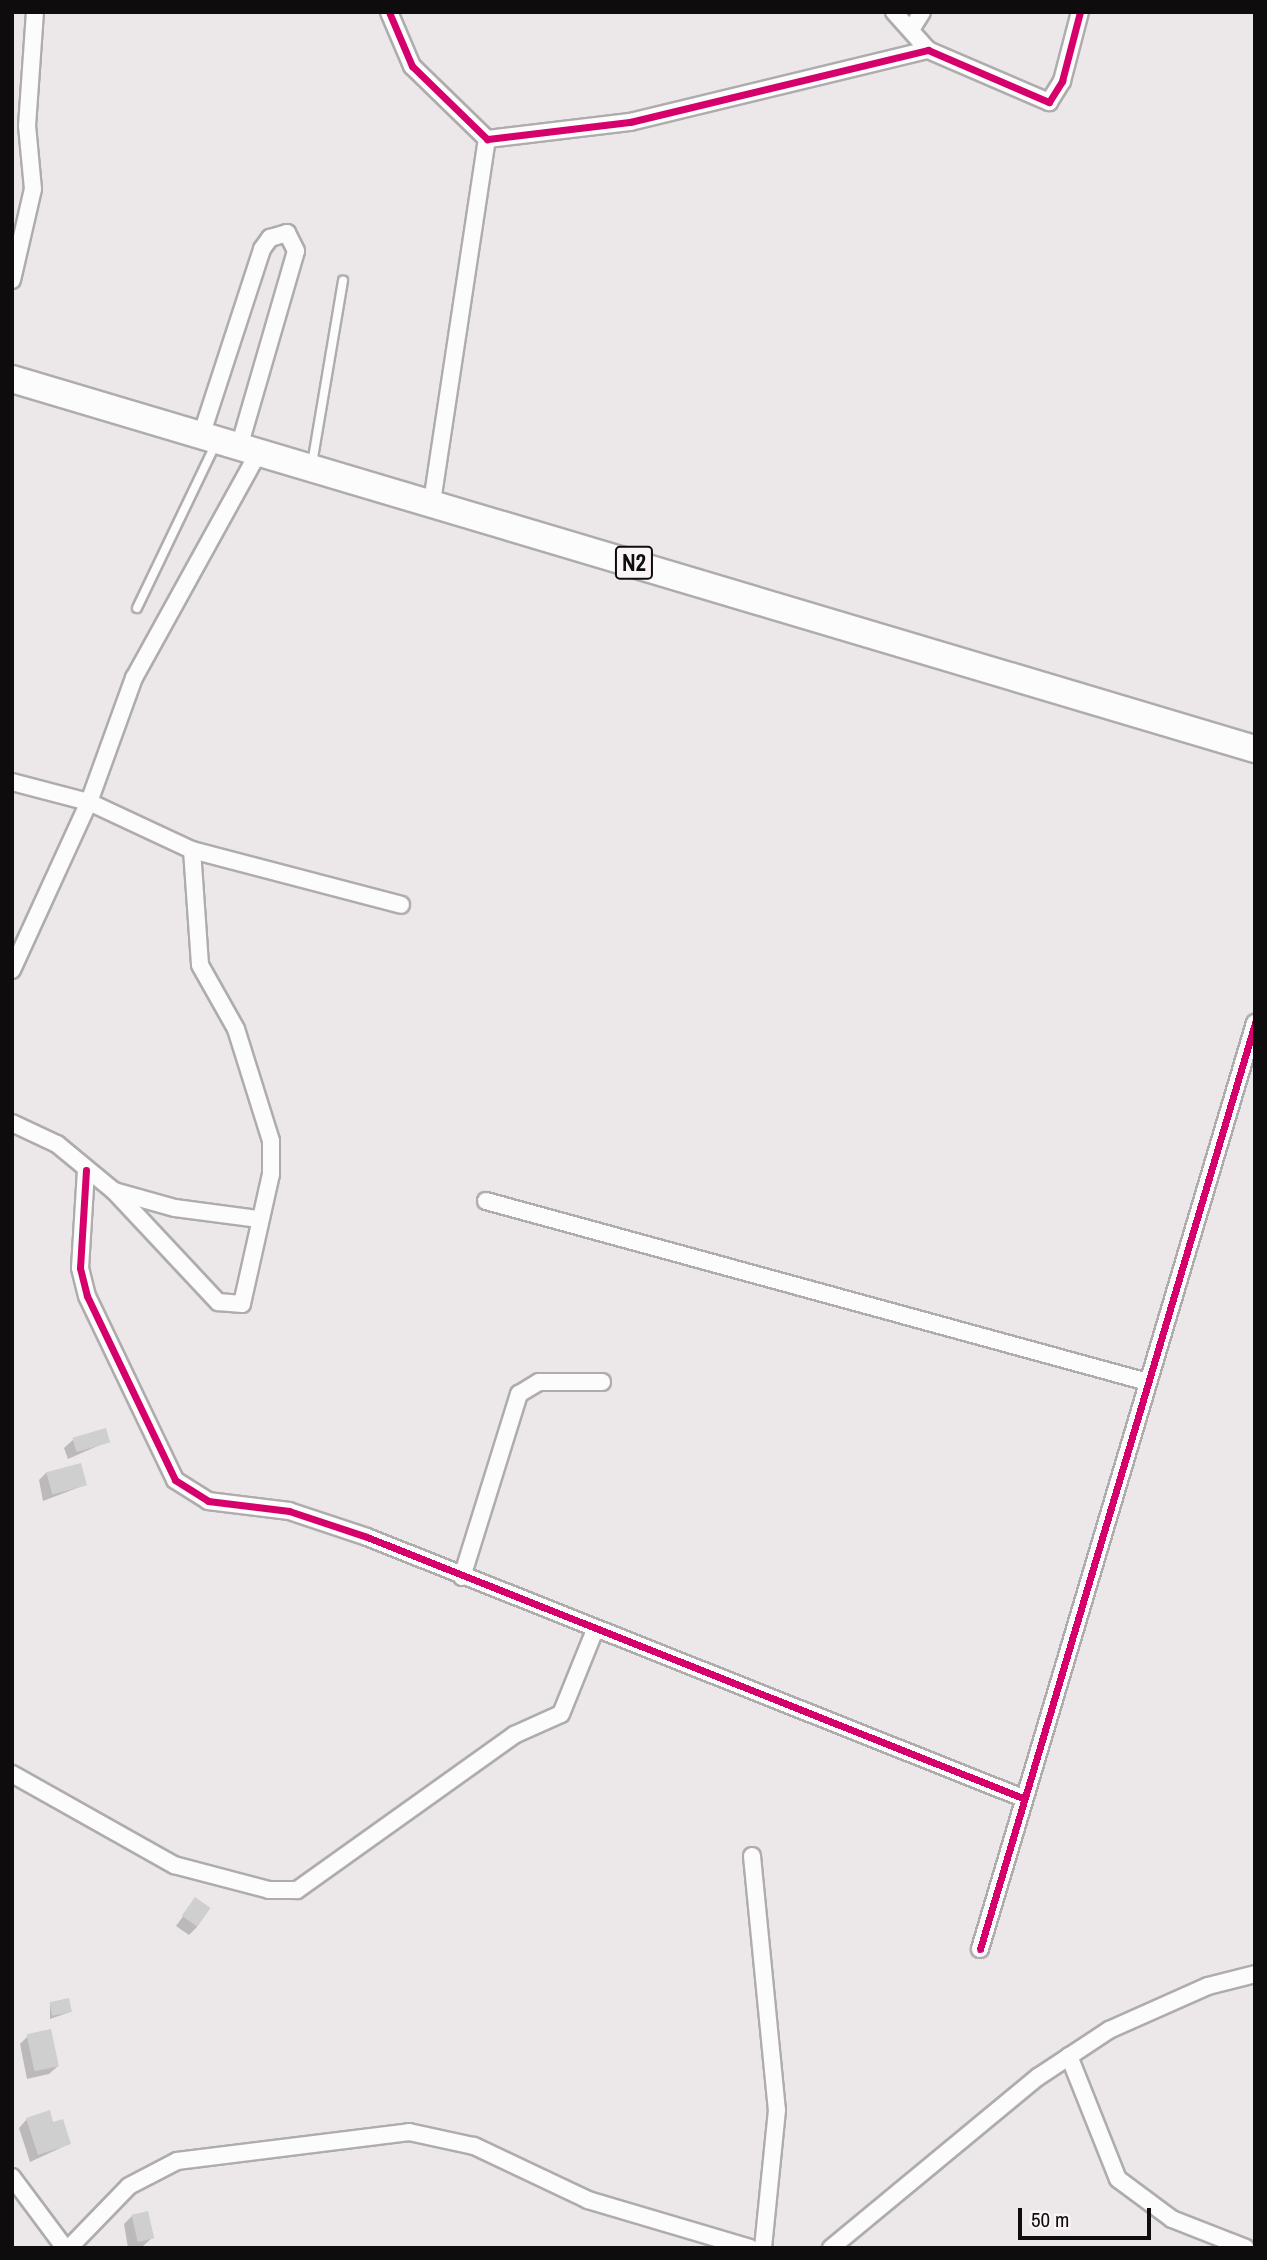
<!DOCTYPE html>
<html>
<head>
<meta charset="utf-8">
<style>
  body { margin:0 }
  #map { position:relative; width:1267px; height:2260px; overflow:hidden; background:#ece8ea; font-family:"Archivo Narrow",sans-serif }
  div>[style] { position:absolute }
  [style*='--x'] { left:calc(var(--x)*1px); top:calc(var(--y)*1px); width:calc(var(--w)*1px); rotate:calc(var(--a)*1deg) }
  .shadow>* { inset:0; background:#0003 }
  .building>* { inset:0; background:#cfcfcf; transform-origin:0 0 }
  .roads { filter:drop-shadow(2px 0 #afacae) drop-shadow(-2px 0 #afacae) drop-shadow(0 2px #afacae) drop-shadow(0 -2px #afacae) }
  .lane>* { height:8px; margin:-4px; padding:0 4px; transform-origin:4px; border-radius:4px; background:#fcfcfc }
  .street>* { height:16px; margin:-8px; padding:0 8px; transform-origin:8px; border-radius:8px; background:#fcfcfc }
  .primary>* { height:26px; margin:-13px; padding:0 13px; transform-origin:13px; border-radius:13px; background:#fcfcfc }
  .cycleway>* { height:7px; margin:-3.5px; padding:0 3.5px; transform-origin:3.5px; border-radius:3.5px; background:#d6006c }
  span { translate:-50% -50%; white-space:nowrap; text-align:center; line-height:1.15; -webkit-text-stroke:7px #fbf4f7; paint-order:stroke }
  .shield-label span { padding:2px 5px; background:#fbf4f7; border:2px solid; border-radius:5px; -webkit-text-stroke-width:0 }
  .shield-label { font-size:23px; color:#0e0c0d; font-weight:700 }
  .frame { position:absolute; inset:0; border:14px solid #0e0c0d; pointer-events:none }
  .scale { position:absolute; left:1018px; top:2208px; width:133px; height:32px; box-sizing:border-box; border:4px solid #0e0c0d; border-top:0; padding-left:9px; font-size:21px; line-height:24px; white-space:nowrap; color:#0e0c0d; -webkit-text-stroke:5px #fbf4f7; paint-order:stroke }
</style>
</head>
<body>
<div id="map">
  <div class="shadow">
    <div style="clip-path:polygon(73px 1440px,109px 1441px,68px 1459px,64px 1448px)"></div>
    <div style="clip-path:polygon(47px 1472px,85px 1485px,43px 1501px,39px 1480px)"></div>
    <div style="clip-path:polygon(195px 1900px,197px 1927px,189px 1935px,176px 1926px)"></div>
    <div style="clip-path:polygon(50px 2004px,70px 2012px,50px 2019px)"></div>
    <div style="clip-path:polygon(28px 2036px,58px 2066px,49px 2074px,27px 2079px,20px 2044px)"></div>
    <div style="clip-path:polygon(27px 2119px,52px 2124px,69px 2144px,30px 2162px,19px 2128px)"></div>
    <div style="clip-path:polygon(132px 2216px,152px 2238px,143px 2246px,128px 2248px,124px 2224px)"></div>
  </div>
  <div class="building">
    <div style="left:106px;top:1428px;width:15px;height:35px;rotate:74deg"></div>
    <div style="left:81px;top:1463px;width:23px;height:36px;rotate:75deg"></div>
    <div style="left:195px;top:1897px;width:19px;height:23px;rotate:35deg"></div>
    <div style="left:69px;top:1998px;width:14px;height:20px;rotate:78deg"></div>
    <div style="left:51px;top:2029px;width:38px;height:25px;rotate:78deg"></div>
    <div style="clip-path:polygon(50px 2110px,53px 2122px,63px 2119px,71px 2144px,38px 2155px,26px 2118px)"></div>
    <div style="left:148px;top:2211px;width:28px;height:17px;rotate:77deg"></div>
  </div>
  <div class="roads">
    <div class="lane">
      <div style="--x:312;--y:464;--w:186;--a:-80.4"></div>
      <div style="--x:137;--y:608;--w:183;--a:-64.4"></div>
    </div>
    <div class="street">
      <div style="--x:389;--y:12;--w:59;--a:66.9"></div>
      <div style="--x:412;--y:66;--w:105;--a:44.2"></div>
      <div style="--x:487;--y:139;--w:144;--a:-6.8"></div>
      <div style="--x:630;--y:122;--w:307;--a:-13.6"></div>
      <div style="--x:928;--y:50;--w:132;--a:23.3"></div>
      <div style="--x:1049;--y:102;--w:25;--a:-58"></div>
      <div style="--x:1062;--y:81;--w:71;--a:-75.4"></div>
      <div style="--x:894;--y:12;--w:51;--a:48.2"></div>
      <div style="--x:912;--y:28;--w:19;--a:-58"></div>
      <div style="--x:12;--y:280;--w:93;--a:-77"></div>
      <div style="--x:33;--y:189;--w:63;--a:-95.4"></div>
      <div style="--x:27;--y:126;--w:114;--a:-86"></div>
      <div style="--x:201;--y:436;--w:197;--a:-71.9"></div>
      <div style="--x:262;--y:249;--w:14;--a:-54"></div>
      <div style="--x:270;--y:238;--w:18;--a:-16"></div>
      <div style="--x:287;--y:233;--w:20;--a:63"></div>
      <div style="--x:296;--y:251;--w:204;--a:106.2"></div>
      <div style="--x:432;--y:502;--w:367;--a:-81.4"></div>
      <div style="--x:12;--y:782;--w:80;--a:14.6"></div>
      <div style="--x:89;--y:802;--w:114;--a:25"></div>
      <div style="--x:192;--y:850;--w:115;--a:86"></div>
      <div style="--x:200;--y:965;--w:73;--a:60.6"></div>
      <div style="--x:236;--y:1029;--w:117;--a:72.6"></div>
      <div style="--x:271;--y:1141;--w:33;--a:90"></div>
      <div style="--x:271;--y:1174;--w:133;--a:102.6"></div>
      <div style="--x:242;--y:1304;--w:24;--a:-175"></div>
      <div style="--x:218;--y:1302;--w:152;--a:-133.1"></div>
      <div style="--x:192;--y:850;--w:216;--a:14.7"></div>
      <div style="--x:12;--y:970;--w:185;--a:-65.4"></div>
      <div style="--x:89;--y:802;--w:132;--a:-70.1"></div>
      <div style="--x:134;--y:678;--w:257;--a:-61.1"></div>
      <div style="--x:12;--y:1123;--w:50;--a:25"></div>
      <div style="--x:57;--y:1144;--w:74;--a:39.5"></div>
      <div style="--x:114;--y:1191;--w:63;--a:15.6"></div>
      <div style="--x:175;--y:1208;--w:85;--a:7.5"></div>
      <div style="--x:86;--y:1170;--w:98;--a:93.5"></div>
      <div style="--x:80;--y:1268;--w:29;--a:76"></div>
      <div style="--x:87;--y:1296;--w:204;--a:64.4"></div>
      <div style="--x:175;--y:1480;--w:39;--a:32"></div>
      <div style="--x:208;--y:1501;--w:82;--a:7"></div>
      <div style="--x:289;--y:1511;--w:82;--a:18.4"></div>
      <div style="--x:367;--y:1537;--w:706;--a:21.7"></div>
      <div style="--x:486;--y:1201;--w:682;--a:15.3"></div>
      <div style="--x:462;--y:1577;--w:192;--a:-72.7"></div>
      <div style="--x:519;--y:1394;--w:23;--a:-31"></div>
      <div style="--x:539;--y:1382;--w:63;--a:0"></div>
      <div style="--x:12;--y:1774;--w:186;--a:29.3"></div>
      <div style="--x:174;--y:1865;--w:98;--a:14.7"></div>
      <div style="--x:269;--y:1890;--w:28;--a:0"></div>
      <div style="--x:297;--y:1890;--w:267;--a:-35.5"></div>
      <div style="--x:514;--y:1735;--w:51;--a:-24.1"></div>
      <div style="--x:561;--y:1714;--w:91;--a:-68"></div>
      <div style="--x:752;--y:1856;--w:255;--a:84.4"></div>
      <div style="--x:777;--y:2110;--w:139;--a:95.8"></div>
      <div style="--x:980;--y:1949;--w:966;--a:-73.46"></div>
      <div style="--x:1069;--y:2056;--w:132;--a:68.3"></div>
      <div style="--x:1118;--y:2179;--w:67;--a:36.5"></div>
      <div style="--x:1172;--y:2219;--w:79;--a:21.4"></div>
      <div style="--x:12;--y:2177;--w:89;--a:53.3"></div>
      <div style="--x:69;--y:2248;--w:86;--a:-45.9"></div>
      <div style="--x:129;--y:2186;--w:54;--a:-27.5"></div>
      <div style="--x:177;--y:2161;--w:234;--a:-7.1"></div>
      <div style="--x:409;--y:2132;--w:66;--a:12.2"></div>
      <div style="--x:474;--y:2146;--w:126;--a:25.3"></div>
      <div style="--x:588;--y:2200;--w:169;--a:16.5"></div>
      <div style="--x:831;--y:2248;--w:268;--a:-39.6"></div>
      <div style="--x:1038;--y:2077;--w:85;--a:-33.5"></div>
      <div style="--x:1109;--y:2030;--w:108;--a:-24"></div>
      <div style="--x:1208;--y:1986;--w:49;--a:-14.3"></div>
    </div>
    <div class="primary">
      <div style="--x:12;--y:379;--w:1297;--a:16.58"></div>
    </div>
  </div>
  <div class="cycleway">
    <div style="--x:389;--y:12;--w:59;--a:66.9"></div>
    <div style="--x:412;--y:66;--w:105;--a:44.2"></div>
    <div style="--x:487;--y:139;--w:144;--a:-6.8"></div>
    <div style="--x:630;--y:122;--w:307;--a:-13.6"></div>
    <div style="--x:928;--y:50;--w:132;--a:23.3"></div>
    <div style="--x:1049;--y:102;--w:25;--a:-58"></div>
    <div style="--x:1062;--y:81;--w:71;--a:-75.4"></div>
    <div style="--x:86;--y:1170;--w:98;--a:93.5"></div>
    <div style="--x:80;--y:1268;--w:29;--a:76"></div>
    <div style="--x:87;--y:1296;--w:204;--a:64.4"></div>
    <div style="--x:175;--y:1480;--w:39;--a:32"></div>
    <div style="--x:208;--y:1501;--w:82;--a:7"></div>
    <div style="--x:289;--y:1511;--w:82;--a:18.4"></div>
    <div style="--x:367;--y:1537;--w:706;--a:21.7"></div>
    <div style="--x:980;--y:1949;--w:966;--a:-73.46"></div>
  </div>
  <div class="shield-label">
    <span style="left:634px;top:563px">N2</span>
  </div>
  <div class="frame"></div>
  <div class="scale">50 m</div>
</div>
</body>
</html>
